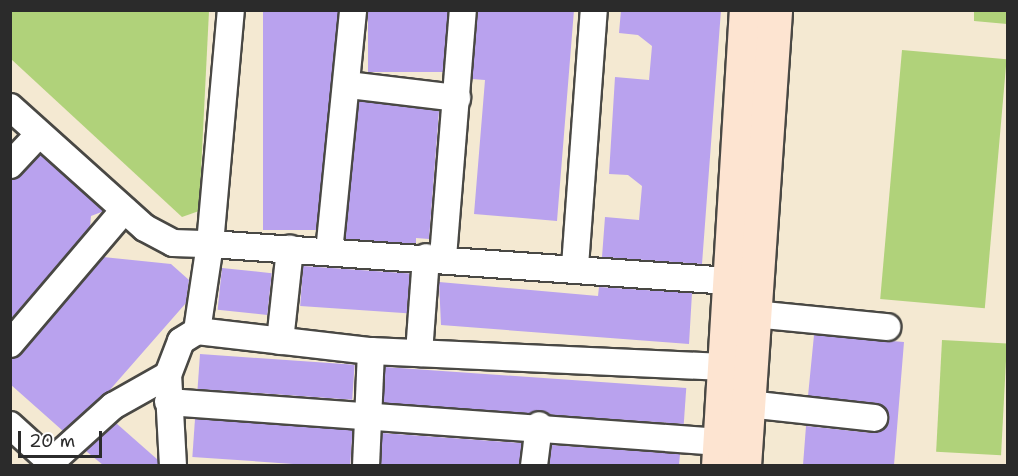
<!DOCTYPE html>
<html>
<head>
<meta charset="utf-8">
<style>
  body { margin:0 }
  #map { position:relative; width:1018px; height:476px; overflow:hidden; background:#f4e9d2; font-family:"Shantell Sans",sans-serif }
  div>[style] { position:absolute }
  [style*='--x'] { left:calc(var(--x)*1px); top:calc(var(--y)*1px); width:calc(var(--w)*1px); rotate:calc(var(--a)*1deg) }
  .green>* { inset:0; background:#b0d27a; transform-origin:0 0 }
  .building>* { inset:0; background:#b9a2ee; transform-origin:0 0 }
  .roads { filter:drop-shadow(2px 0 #494844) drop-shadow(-2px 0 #494844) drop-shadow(0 2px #494844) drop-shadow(0 -2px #494844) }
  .street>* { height:26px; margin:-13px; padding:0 13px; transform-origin:13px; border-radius:13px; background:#fff }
  .secondary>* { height:33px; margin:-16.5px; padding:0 16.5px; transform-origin:16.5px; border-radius:16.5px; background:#fde4d1 }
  span { translate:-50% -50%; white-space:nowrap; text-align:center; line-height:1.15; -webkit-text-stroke:4.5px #fff; paint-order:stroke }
  .frame { position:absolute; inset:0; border:12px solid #2b2b2b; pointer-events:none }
  .scale { position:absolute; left:18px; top:431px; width:84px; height:27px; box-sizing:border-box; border:3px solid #2b2b2b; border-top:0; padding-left:8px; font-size:18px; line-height:21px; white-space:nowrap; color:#2b2b2b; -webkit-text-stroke:4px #fff; paint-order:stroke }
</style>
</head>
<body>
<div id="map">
  <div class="green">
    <div style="clip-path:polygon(10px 11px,209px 11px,199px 211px,182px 217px,11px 59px)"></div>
    <div style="clip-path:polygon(974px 11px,1007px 11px,1007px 24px,974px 21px)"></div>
    <div style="left:902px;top:50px;width:105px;height:250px;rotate:5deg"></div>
    <div style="left:942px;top:340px;width:65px;height:112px;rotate:3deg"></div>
  </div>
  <div class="building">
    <div style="left:263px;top:10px;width:75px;height:220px"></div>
    <div style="left:368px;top:10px;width:80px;height:62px"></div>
    <div style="clip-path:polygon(478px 10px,574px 10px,557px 221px,474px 214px,485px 80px,472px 79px)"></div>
    <div style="clip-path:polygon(621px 10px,721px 10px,702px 264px,602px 257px,605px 217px,639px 220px,642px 186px,628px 175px,609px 174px,615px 77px,649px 80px,652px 46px,638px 35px,619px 33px)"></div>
    <div style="clip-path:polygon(359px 101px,439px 111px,429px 239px,416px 238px,416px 244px,345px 239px)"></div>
    <div style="clip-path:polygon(40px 154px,104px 211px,91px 216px,90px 227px,10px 320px,10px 180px)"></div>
    <div style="clip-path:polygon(103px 257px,171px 264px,189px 280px,186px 303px,108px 392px,63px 431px,10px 384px,10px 359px,21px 354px)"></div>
    <div style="left:303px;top:266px;width:107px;height:40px;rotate:4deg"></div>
    <div style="left:222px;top:268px;width:50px;height:42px;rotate:6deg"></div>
    <div style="clip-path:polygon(439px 282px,598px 296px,599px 287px,692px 293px,689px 344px,441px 325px)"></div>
    <div style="clip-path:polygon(814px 335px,904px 342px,894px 465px,803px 465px,806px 426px,873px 433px,889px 419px,876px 403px,808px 396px)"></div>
    <div style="left:200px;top:354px;width:155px;height:35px;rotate:4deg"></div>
    <div style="left:385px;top:367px;width:302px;height:36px;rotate:4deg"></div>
    <div style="left:195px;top:419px;width:158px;height:38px;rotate:4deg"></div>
    <div style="clip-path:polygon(116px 423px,158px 460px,158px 465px,103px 465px,86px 451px)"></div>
    <div style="clip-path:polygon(382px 433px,522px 443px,519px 465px,381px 465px)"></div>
    <div style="clip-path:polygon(552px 445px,680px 454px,679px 465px,549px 465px)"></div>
  </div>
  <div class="roads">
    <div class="street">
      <div style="--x:348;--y:85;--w:110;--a:6.8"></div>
      <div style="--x:10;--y:107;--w:181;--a:41.9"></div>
      <div style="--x:145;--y:228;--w:32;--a:28"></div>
      <div style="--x:173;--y:243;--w:37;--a:2"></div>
      <div style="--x:210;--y:244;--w:235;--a:-84.9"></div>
      <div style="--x:10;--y:165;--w:42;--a:-46.9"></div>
      <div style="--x:329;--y:252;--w:243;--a:-84.3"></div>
      <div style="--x:443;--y:257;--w:248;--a:-85.4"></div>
      <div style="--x:575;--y:266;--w:257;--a:-85.8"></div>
      <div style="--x:754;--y:314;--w:134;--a:5.6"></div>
      <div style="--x:197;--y:331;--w:88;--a:-81.5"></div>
      <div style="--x:210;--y:244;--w:521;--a:4.07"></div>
      <div style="--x:280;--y:341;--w:93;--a:-83.8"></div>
      <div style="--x:10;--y:344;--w:176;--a:-49.6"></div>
      <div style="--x:419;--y:353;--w:96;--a:-85.8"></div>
      <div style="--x:168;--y:402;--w:553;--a:4.14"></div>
      <div style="--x:748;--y:404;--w:127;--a:6.3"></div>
      <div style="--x:10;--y:425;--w:61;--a:42.3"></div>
      <div style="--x:51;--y:462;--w:84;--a:-42.1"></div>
      <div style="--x:113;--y:406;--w:63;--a:-29.4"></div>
      <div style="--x:173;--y:466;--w:91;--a:-93.1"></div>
      <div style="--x:168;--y:375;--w:36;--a:-69"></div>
      <div style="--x:181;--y:341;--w:19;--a:-32"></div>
      <div style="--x:197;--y:331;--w:175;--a:6.6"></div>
      <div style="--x:371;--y:351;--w:353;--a:2.6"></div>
      <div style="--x:366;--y:466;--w:115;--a:-87.5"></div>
      <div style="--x:534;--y:466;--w:41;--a:-83"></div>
    </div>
    <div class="secondary">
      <div style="--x:718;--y:466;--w:457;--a:-86.5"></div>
      <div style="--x:744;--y:466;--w:457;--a:-86.1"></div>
    </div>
  </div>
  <div class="frame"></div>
  <div class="scale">20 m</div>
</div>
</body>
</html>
